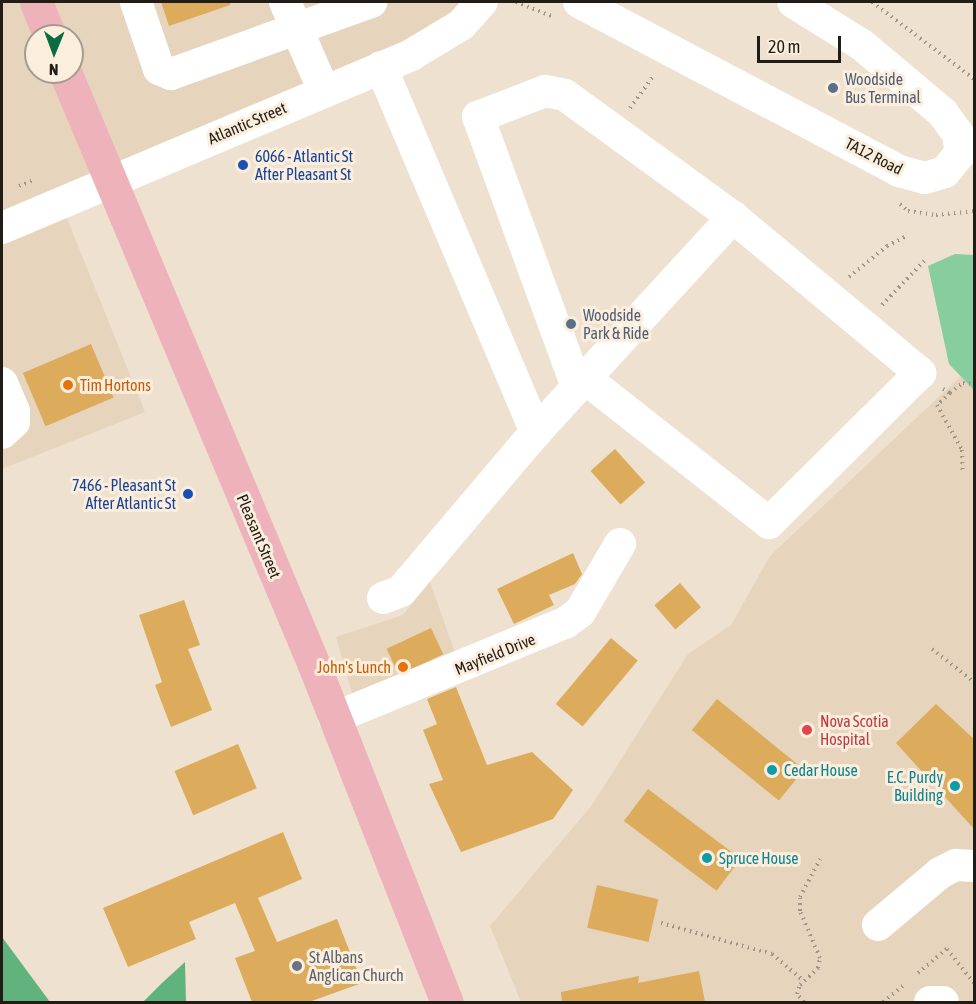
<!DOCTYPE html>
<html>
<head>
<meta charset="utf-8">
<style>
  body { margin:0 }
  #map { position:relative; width:976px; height:1004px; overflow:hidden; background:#efe1cf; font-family:"Asap Condensed",sans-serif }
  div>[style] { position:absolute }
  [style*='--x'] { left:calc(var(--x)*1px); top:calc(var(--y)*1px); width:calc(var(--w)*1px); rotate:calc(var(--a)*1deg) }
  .built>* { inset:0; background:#e6d4bd }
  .green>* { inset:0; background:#87cd9e }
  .forest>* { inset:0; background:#61b37e }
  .building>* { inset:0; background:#dcab5c; transform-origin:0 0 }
  .path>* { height:4px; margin-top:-2px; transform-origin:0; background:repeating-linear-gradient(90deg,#9e9487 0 1.5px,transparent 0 6px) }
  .minor>* { height:32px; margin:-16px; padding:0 16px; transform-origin:16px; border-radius:16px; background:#fff }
  .major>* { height:33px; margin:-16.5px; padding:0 16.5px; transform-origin:16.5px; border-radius:16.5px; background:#eeb2bb }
  .dots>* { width:16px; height:16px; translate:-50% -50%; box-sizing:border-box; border:3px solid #fceedc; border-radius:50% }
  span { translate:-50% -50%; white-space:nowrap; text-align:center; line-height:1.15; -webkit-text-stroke:6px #fceedc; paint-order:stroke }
  .service-label { font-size:16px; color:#4e5e75 }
  .left { translate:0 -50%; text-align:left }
  .street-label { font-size:16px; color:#211c16 }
  .transit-label { font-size:16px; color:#164399 }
  .right { translate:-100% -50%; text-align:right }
  .food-label { font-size:16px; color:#c56008 }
  .health-label { font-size:16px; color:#be3a42 }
  .culture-label { font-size:16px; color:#0d838f }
  .worship-label { font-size:16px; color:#5b616d }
  .frame { position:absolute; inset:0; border:3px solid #211c16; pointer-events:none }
  .north { position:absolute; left:24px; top:24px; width:60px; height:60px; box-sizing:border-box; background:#fceedc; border:2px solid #a49a8d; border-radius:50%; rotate:181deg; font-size:16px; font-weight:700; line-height:24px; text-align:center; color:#211c16 }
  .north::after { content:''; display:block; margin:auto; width:21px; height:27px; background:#0a6c41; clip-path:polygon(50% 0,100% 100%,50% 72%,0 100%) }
  .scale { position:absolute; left:757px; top:36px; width:84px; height:27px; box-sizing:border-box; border:3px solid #211c16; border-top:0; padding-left:8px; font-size:18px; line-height:21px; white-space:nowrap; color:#211c16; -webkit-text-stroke:4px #fceedc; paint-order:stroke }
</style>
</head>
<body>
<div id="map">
  <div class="built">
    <div style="clip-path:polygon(evenodd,2px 2px,489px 2px,62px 206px,145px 412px,2px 469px,2px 2px,36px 36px,72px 36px,72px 72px,36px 72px,36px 36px)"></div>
    <div style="clip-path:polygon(962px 375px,974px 390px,974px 1002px,521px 1002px,490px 926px,592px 805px,688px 654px,731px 625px,770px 556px)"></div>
    <div style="clip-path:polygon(430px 582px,460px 667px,356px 707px,336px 637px,403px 615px)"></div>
  </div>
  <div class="green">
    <div style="clip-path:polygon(955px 254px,974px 255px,974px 390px,949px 364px,928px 266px)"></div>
  </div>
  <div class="forest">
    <div style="clip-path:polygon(2px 937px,50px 1002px,2px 1002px)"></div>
    <div style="clip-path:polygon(185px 962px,186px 1002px,143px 1002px,162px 983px)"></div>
  </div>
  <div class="building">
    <div style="clip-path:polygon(161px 2px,230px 2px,230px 5px,169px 26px)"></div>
    <div style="left:91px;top:344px;width:58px;height:74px;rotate:67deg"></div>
    <div style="left:615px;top:449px;width:45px;height:33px;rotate:48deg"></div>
    <div style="clip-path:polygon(573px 553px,582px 574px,575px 584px,549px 595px,554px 605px,514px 624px,497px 589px)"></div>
    <div style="left:680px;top:583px;width:32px;height:34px;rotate:49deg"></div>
    <div style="clip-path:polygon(184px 600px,200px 645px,188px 649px,212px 710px,171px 727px,155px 685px,162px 682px,139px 615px)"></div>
    <div style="left:431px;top:628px;width:29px;height:49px;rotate:65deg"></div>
    <div style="left:611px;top:638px;width:35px;height:86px;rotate:40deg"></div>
    <div style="clip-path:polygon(456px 687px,487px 765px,532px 752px,573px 790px,553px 819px,461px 852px,429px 784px,443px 780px,423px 730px,437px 724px,427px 699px)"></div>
    <div style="left:717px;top:699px;width:112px;height:40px;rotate:39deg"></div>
    <div style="clip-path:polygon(936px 704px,975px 740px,975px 830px,896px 743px)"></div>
    <div style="left:238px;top:744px;width:48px;height:69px;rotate:67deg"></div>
    <div style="left:648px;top:789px;width:116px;height:40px;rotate:37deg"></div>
    <div style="clip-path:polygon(283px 832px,302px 879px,258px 898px,277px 942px,337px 919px,362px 983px,309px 1002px,252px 1002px,235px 958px,255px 951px,235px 903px,189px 922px,196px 939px,128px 967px,103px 908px)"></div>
    <div style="left:597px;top:885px;width:63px;height:44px;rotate:13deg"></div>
    <div style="clip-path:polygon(699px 971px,705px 1002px,562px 1002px,561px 992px,639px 976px,638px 983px)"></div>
  </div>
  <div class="path">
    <div style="--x:516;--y:2;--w:41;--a:21.5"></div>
    <div style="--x:872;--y:2;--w:128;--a:37"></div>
    <div style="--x:630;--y:108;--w:41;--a:-54"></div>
    <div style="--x:19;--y:186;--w:16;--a:-22"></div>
    <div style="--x:900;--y:204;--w:11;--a:41"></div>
    <div style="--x:908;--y:211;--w:28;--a:8"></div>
    <div style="--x:936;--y:215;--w:38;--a:-6"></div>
    <div style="--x:849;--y:277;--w:49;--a:-39.2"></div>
    <div style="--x:887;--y:246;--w:22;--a:-27"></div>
    <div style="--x:882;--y:305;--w:61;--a:-46.3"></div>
    <div style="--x:943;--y:389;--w:8;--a:30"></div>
    <div style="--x:950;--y:393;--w:18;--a:137"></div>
    <div style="--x:937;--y:405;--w:51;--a:60.9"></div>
    <div style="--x:962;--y:450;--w:24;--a:88"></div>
    <div style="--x:950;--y:393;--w:16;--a:-38"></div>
    <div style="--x:963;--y:383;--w:11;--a:5"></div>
    <div style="--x:932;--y:649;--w:53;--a:38.2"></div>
    <div style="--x:661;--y:923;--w:115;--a:15.6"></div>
    <div style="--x:772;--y:954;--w:42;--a:40.2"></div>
    <div style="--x:918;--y:973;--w:38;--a:-40"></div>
    <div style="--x:947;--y:949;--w:43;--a:51.5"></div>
    <div style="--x:804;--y:1002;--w:11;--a:-131"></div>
    <div style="--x:797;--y:994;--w:9;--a:-72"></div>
    <div style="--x:800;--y:985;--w:25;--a:-43"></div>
    <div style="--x:818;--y:968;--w:10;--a:-79"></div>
    <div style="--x:820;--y:958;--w:51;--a:-113.1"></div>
    <div style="--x:800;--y:911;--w:14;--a:-90"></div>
    <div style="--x:800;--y:897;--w:43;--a:-62.2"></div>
    <div style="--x:883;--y:1002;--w:28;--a:-39"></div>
  </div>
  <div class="minor">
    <div style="--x:136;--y:2;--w:71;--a:71.1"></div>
    <div style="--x:159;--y:69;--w:13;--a:23"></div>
    <div style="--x:171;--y:74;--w:213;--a:-19.8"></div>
    <div style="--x:285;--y:2;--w:97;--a:66.3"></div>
    <div style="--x:579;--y:2;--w:362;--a:27.8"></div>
    <div style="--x:899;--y:171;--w:27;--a:15"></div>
    <div style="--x:925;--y:178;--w:21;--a:-17"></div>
    <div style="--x:945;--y:172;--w:22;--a:-51"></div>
    <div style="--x:959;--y:155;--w:8;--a:-83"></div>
    <div style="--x:960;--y:147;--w:13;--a:-99"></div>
    <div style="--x:958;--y:134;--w:26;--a:-126"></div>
    <div style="--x:943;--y:113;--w:106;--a:-140"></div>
    <div style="--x:862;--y:45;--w:81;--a:-148.1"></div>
    <div style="--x:381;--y:67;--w:397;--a:67"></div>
    <div style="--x:536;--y:432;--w:292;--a:-47.5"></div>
    <div style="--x:2;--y:228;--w:444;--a:-22.9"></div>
    <div style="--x:411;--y:55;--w:58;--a:-31"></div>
    <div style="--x:461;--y:25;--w:31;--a:-48"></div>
    <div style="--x:2;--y:383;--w:30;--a:67"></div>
    <div style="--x:14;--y:411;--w:11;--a:90"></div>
    <div style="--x:14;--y:422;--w:16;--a:137"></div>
    <div style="--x:577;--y:387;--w:288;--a:-110.1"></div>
    <div style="--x:478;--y:117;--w:72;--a:-21.2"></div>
    <div style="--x:545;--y:91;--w:20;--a:11"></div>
    <div style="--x:565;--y:95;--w:208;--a:36"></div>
    <div style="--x:733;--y:217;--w:244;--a:39.8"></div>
    <div style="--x:920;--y:373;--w:213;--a:135.2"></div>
    <div style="--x:769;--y:523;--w:233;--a:-141.8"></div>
    <div style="--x:383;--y:598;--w:19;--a:-21"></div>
    <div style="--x:401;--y:591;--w:209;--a:-49.7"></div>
    <div style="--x:334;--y:718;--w:250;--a:-22.4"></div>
    <div style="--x:565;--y:623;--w:19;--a:-36"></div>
    <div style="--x:580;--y:612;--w:79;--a:-59.5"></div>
    <div style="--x:878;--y:925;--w:81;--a:-40"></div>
    <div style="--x:940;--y:873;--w:18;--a:-27"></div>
    <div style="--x:956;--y:865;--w:18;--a:3"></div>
    <div style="--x:930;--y:1002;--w:13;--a:0"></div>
  </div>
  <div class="major">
    <div style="--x:36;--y:2;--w:37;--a:68"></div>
    <div style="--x:65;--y:72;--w:643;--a:67.22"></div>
    <div style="--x:314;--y:665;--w:362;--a:68.5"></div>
  </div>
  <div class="dots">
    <div style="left:833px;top:88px;background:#5c6f8a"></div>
    <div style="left:243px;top:165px;background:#1a4fb4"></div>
    <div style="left:571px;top:324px;background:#5c6f8a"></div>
    <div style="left:68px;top:385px;background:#e8710a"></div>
    <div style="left:188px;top:494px;background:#1a4fb4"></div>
    <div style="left:403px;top:667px;background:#e8710a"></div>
    <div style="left:807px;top:730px;background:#e0444e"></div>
    <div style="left:772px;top:770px;background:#0f9aa8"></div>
    <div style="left:955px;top:786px;background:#0f9aa8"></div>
    <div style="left:707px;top:858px;background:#0f9aa8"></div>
    <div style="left:297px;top:966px;background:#6b7280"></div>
  </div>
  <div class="service-label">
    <span class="left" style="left:845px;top:88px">Woodside<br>Bus Terminal</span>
    <span class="left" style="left:583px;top:324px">Woodside<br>Park &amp; Ride</span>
  </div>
  <div class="street-label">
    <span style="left:247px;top:123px;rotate:-23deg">Atlantic Street</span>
    <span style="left:874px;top:156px;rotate:27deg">TA12 Road</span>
    <span style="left:259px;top:536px;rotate:67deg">Pleasant Street</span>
    <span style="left:495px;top:654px;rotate:-22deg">Mayfield Drive</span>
  </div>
  <div class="transit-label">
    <span class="left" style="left:255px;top:165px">6066 - Atlantic St<br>After Pleasant St</span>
    <span class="right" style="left:176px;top:494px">7466 - Pleasant St<br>After Atlantic St</span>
  </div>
  <div class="food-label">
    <span class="left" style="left:80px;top:385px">Tim Hortons</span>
    <span class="right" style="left:391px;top:667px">John's Lunch</span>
  </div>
  <div class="health-label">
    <span class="left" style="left:820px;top:730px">Nova Scotia<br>Hospital</span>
  </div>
  <div class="culture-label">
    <span class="left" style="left:784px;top:770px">Cedar House</span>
    <span class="right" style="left:943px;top:786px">E.C. Purdy<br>Building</span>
    <span class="left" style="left:719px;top:858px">Spruce House</span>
  </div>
  <div class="worship-label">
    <span class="left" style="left:309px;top:966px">St Albans<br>Anglican Church</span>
  </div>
  <div class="frame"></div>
  <div class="north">N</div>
  <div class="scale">20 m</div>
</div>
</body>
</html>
